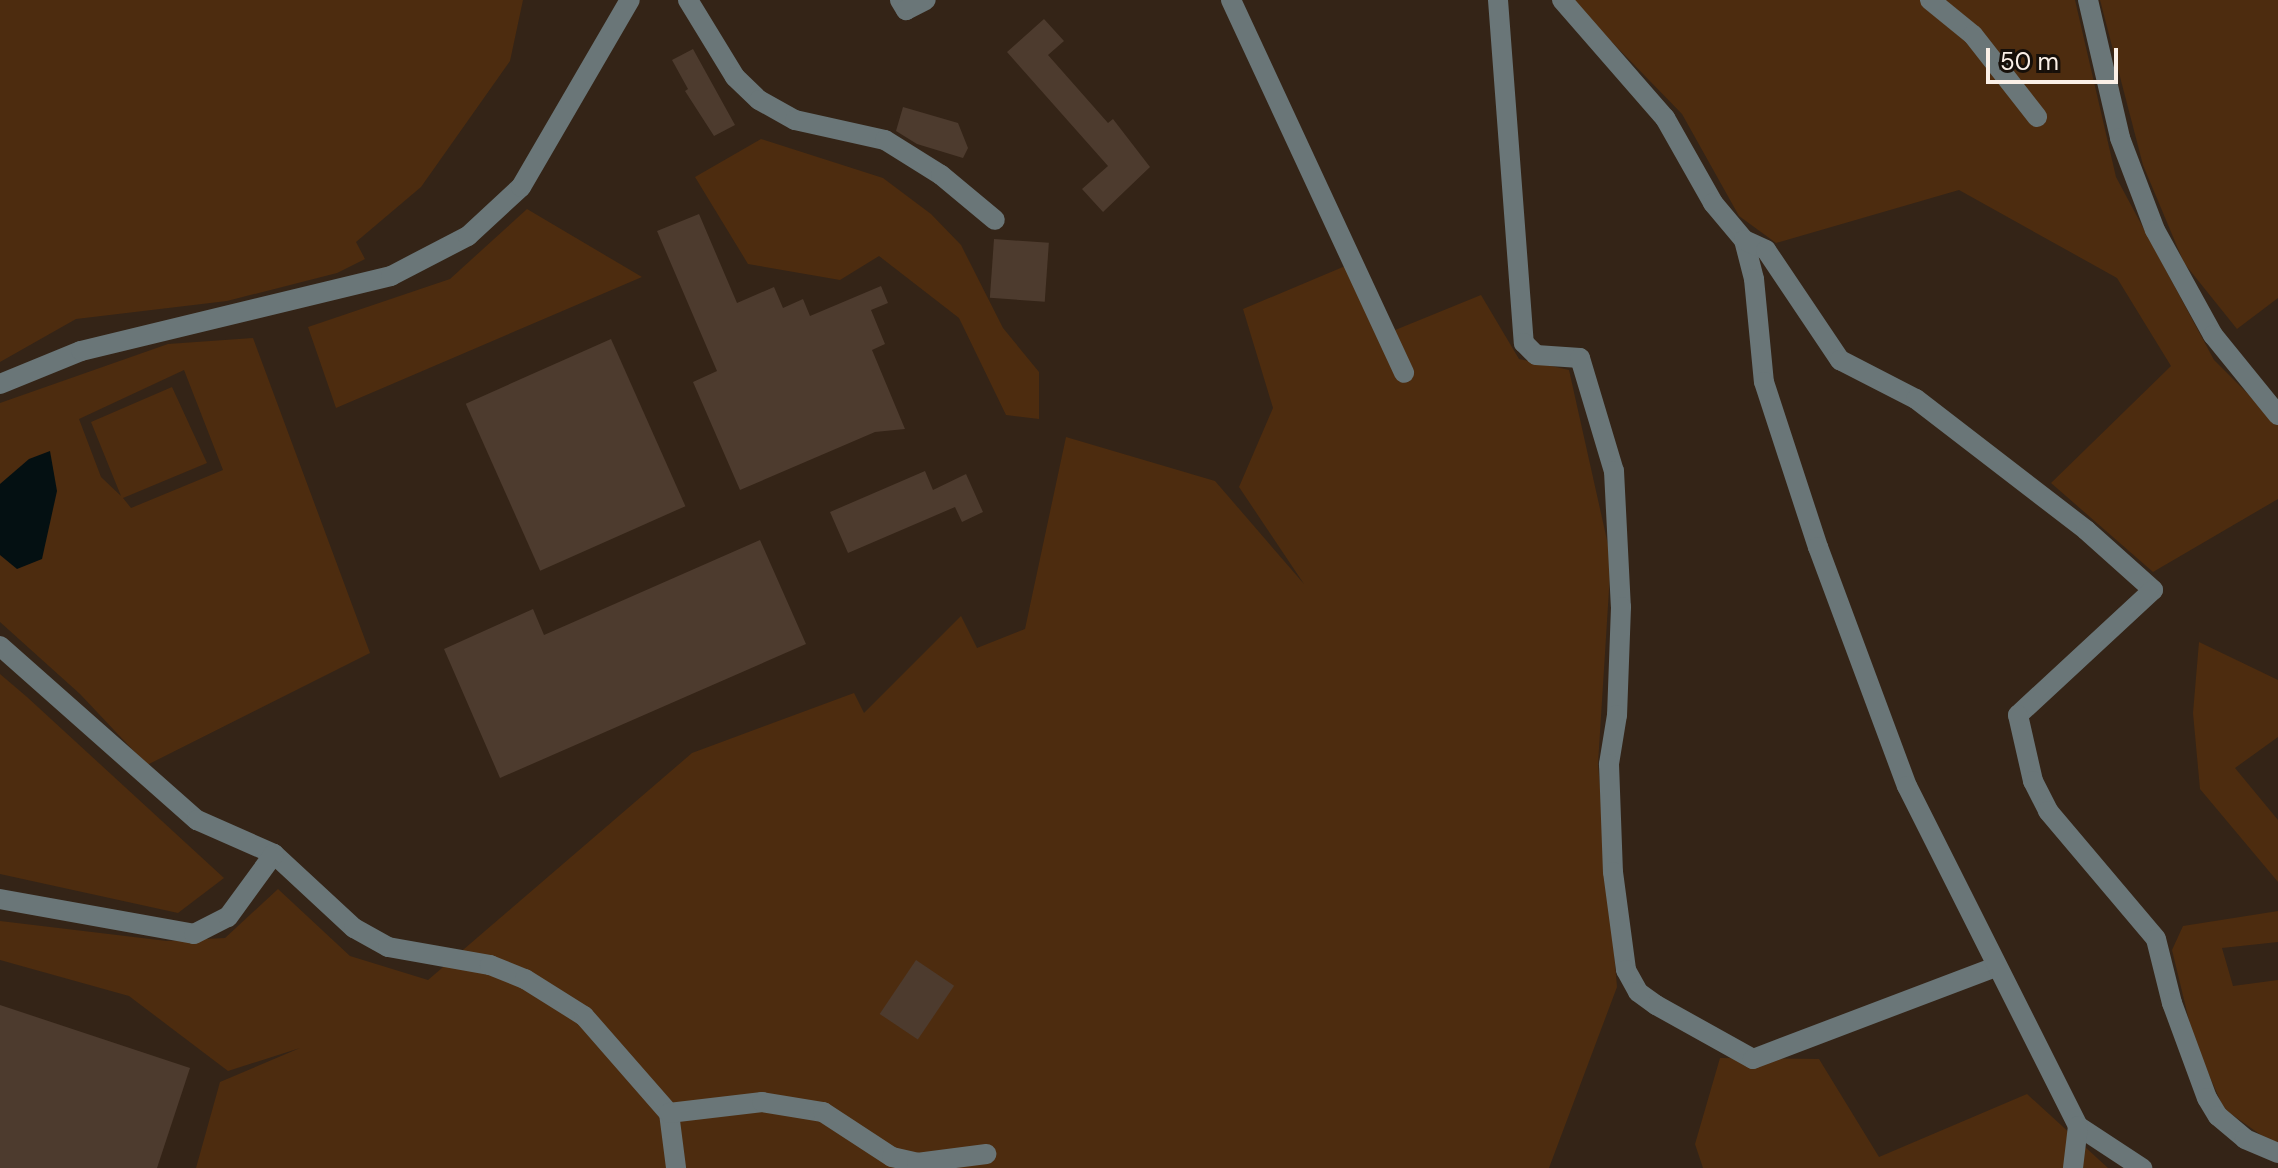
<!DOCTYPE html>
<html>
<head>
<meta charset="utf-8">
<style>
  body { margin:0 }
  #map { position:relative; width:2278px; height:1168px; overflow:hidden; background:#342417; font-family:"DM Sans",sans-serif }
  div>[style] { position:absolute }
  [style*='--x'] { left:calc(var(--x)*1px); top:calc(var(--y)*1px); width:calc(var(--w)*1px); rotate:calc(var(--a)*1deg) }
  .green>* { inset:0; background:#4d2c0f }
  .water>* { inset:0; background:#041012 }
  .building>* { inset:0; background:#4d3b2e; transform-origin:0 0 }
  .minor>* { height:20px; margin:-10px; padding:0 10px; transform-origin:10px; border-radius:10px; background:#6a7678 }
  span { translate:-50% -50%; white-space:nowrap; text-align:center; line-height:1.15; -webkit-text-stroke:7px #160f09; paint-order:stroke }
  .scale { position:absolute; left:1986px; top:48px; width:132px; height:36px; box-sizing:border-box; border:4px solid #fbf0e7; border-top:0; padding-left:10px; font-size:24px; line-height:28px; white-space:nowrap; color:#fbf0e7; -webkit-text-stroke:6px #160f09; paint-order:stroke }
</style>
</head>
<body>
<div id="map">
  <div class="green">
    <div style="clip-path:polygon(0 0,523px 0,510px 61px,421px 187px,356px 242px,365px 259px,337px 273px,227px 301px,76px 319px,0 362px)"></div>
    <div style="clip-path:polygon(1571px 0,2075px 0,2116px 177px,2214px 360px,2278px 424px,2278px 499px,2153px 572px,2051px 483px,2171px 366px,2117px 278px,1959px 190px,1776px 243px,1739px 216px,1682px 114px)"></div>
    <div style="clip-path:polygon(2100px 0,2278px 0,2278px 298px,2237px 329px,2184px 263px,2143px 165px)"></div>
    <div style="clip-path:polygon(761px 139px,883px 178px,931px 214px,961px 245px,1003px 328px,1039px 372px,1039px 419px,1006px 415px,959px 318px,879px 256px,840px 280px,748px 264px,695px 177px)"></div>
    <div style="clip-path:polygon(527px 209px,642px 277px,336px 408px,308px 327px,450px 279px)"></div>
    <div style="clip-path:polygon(1350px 264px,1378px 337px,1481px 295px,1519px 359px,1569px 370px,1611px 558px,1598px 764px,1617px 987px,1549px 1168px,196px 1168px,220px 1082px,300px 1048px,228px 1071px,129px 996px,0 960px,0 921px,167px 941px,225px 938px,278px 889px,350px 956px,428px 980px,692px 753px,854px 693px,864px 713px,961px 616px,977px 648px,1025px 629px,1066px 437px,1215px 481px,1304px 584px,1239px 487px,1273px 408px,1243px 309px)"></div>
    <div style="clip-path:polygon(evenodd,253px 338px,370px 653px,147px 765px,80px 694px,0 622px,0 403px,168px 344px,253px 338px,184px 370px,223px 470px,131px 508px,123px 498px,207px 463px,172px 387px,91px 422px,121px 496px,101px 477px,79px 419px,184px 370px)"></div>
    <div style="clip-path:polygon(2199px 642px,2278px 680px,2278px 737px,2235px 768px,2278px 820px,2278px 882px,2200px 789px,2193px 713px)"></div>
    <div style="clip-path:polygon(0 674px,27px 697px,224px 878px,178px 913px,0 874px)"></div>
    <div style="clip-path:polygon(2278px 911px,2278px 942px,2222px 948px,2233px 986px,2278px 980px,2278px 1147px,2224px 1109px,2194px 1041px,2172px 950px,2183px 926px)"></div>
    <div style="clip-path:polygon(1720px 1058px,1819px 1059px,1879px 1157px,2027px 1094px,2108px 1168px,1703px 1168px,1695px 1144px)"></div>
  </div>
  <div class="water">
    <div style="clip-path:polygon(50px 451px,57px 491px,42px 559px,17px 569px,0 555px,0 484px,29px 459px)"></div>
  </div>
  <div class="building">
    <div style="clip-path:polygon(1044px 19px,1064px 41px,1048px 55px,1108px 123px,1113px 119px,1150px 167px,1103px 212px,1082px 189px,1108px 166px,1007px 52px)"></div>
    <div style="clip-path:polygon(693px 49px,735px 125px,714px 136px,685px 91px,688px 89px,672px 60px)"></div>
    <div style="clip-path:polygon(903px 107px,958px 123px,968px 148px,963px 158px,917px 144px,896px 131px)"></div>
    <div style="clip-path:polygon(699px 214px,737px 303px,774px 287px,783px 308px,803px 299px,810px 316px,881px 286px,888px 303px,871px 310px,885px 344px,872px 350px,905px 429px,875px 432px,740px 490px,693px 382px,717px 371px,657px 231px)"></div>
    <div style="left:994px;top:239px;width:55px;height:59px;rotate:4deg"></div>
    <div style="left:611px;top:339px;width:183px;height:159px;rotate:66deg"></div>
    <div style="clip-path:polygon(925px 471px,933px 490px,966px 474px,983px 512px,962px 522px,955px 507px,848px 553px,830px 512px)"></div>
    <div style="clip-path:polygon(760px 540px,806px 644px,500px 778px,444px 649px,533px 609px,544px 635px)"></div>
    <div style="left:916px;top:960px;width:46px;height:65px;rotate:34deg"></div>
    <div style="clip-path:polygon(0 1005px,190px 1068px,157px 1168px,0 1168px)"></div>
  </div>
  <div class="minor">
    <div style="--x:688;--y:0;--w:90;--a:58.6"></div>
    <div style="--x:735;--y:77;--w:33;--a:44"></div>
    <div style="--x:759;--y:100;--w:41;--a:29.1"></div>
    <div style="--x:795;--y:120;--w:92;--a:12.5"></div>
    <div style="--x:885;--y:140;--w:66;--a:32"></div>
    <div style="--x:941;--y:175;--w:70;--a:39.8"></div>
    <div style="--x:900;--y:0;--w:12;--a:59"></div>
    <div style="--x:906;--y:10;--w:22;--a:-27"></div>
    <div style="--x:1231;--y:0;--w:411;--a:65.1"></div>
    <div style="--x:1498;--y:0;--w:344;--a:85.7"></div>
    <div style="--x:1524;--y:343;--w:17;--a:45"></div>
    <div style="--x:1536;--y:355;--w:44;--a:3.9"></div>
    <div style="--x:1580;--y:358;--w:118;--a:73.3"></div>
    <div style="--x:1614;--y:471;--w:136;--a:87.1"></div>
    <div style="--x:1621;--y:607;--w:108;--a:92.1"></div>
    <div style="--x:1617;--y:715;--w:50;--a:99.3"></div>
    <div style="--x:1609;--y:764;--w:108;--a:87.9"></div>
    <div style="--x:1613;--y:872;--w:99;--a:82.4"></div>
    <div style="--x:1626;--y:970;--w:25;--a:61"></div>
    <div style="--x:1638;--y:992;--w:22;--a:36"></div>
    <div style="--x:1656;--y:1005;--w:111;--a:29.1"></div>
    <div style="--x:1753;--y:1059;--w:259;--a:-20.8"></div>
    <div style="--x:1562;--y:0;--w:157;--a:48.9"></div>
    <div style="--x:1665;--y:118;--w:98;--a:60.5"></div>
    <div style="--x:1713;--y:203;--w:48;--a:50"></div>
    <div style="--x:1744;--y:240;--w:40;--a:75.6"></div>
    <div style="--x:1754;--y:279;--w:103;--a:84.5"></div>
    <div style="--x:1764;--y:382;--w:174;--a:71.9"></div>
    <div style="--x:1818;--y:547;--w:255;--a:69.6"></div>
    <div style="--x:1907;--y:786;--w:381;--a:63.3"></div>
    <div style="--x:2078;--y:1126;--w:77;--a:33.3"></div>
    <div style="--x:1930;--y:0;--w:55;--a:39.1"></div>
    <div style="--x:1973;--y:35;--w:104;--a:52"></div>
    <div style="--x:2088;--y:0;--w:142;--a:76.9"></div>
    <div style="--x:2120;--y:138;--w:98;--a:69.2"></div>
    <div style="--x:2155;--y:230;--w:120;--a:61.1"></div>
    <div style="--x:2213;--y:335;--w:103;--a:50.9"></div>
    <div style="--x:1744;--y:240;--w:24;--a:24"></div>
    <div style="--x:1766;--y:250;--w:133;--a:56.1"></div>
    <div style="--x:1840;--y:360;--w:85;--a:27.2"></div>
    <div style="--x:1916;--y:399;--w:215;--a:37.6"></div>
    <div style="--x:2086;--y:530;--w:90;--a:41.8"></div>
    <div style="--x:2153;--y:590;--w:184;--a:137.2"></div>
    <div style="--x:2018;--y:715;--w:68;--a:77.2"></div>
    <div style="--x:2033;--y:781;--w:34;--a:63"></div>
    <div style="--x:2048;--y:811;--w:167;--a:49.8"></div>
    <div style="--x:2156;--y:939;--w:66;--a:76"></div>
    <div style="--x:2172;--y:1003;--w:101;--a:69.8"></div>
    <div style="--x:2207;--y:1098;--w:21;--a:59"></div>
    <div style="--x:2218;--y:1116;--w:35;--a:40"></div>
    <div style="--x:2245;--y:1139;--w:36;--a:23"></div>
    <div style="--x:0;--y:384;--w:87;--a:-22.2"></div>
    <div style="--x:81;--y:351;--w:319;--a:-13.6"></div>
    <div style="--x:391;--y:276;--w:87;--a:-27.5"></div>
    <div style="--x:468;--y:236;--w:72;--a:-42.8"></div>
    <div style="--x:521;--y:187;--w:216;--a:-59.8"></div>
    <div style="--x:0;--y:646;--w:263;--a:41.5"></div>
    <div style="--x:197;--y:820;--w:84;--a:23.8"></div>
    <div style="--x:274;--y:854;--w:109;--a:42.8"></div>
    <div style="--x:354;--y:928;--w:39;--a:29"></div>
    <div style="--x:388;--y:947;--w:104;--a:10"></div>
    <div style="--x:490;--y:965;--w:38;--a:22"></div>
    <div style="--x:525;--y:979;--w:70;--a:32.1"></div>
    <div style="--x:584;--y:1016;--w:129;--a:48.8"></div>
    <div style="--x:669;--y:1113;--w:55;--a:82.7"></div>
    <div style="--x:0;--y:899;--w:197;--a:10.2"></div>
    <div style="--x:194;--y:934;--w:38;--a:-27"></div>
    <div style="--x:228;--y:917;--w:78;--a:-53.9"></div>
    <div style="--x:669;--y:1113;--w:94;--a:-6.7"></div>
    <div style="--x:762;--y:1102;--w:62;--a:9.3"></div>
    <div style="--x:823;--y:1112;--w:82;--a:33.1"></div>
    <div style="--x:892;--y:1157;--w:26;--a:13"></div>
    <div style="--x:917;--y:1163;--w:70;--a:-7.4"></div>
    <div style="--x:2073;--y:1168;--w:42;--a:-83.2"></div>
  </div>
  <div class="scale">50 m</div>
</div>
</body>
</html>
